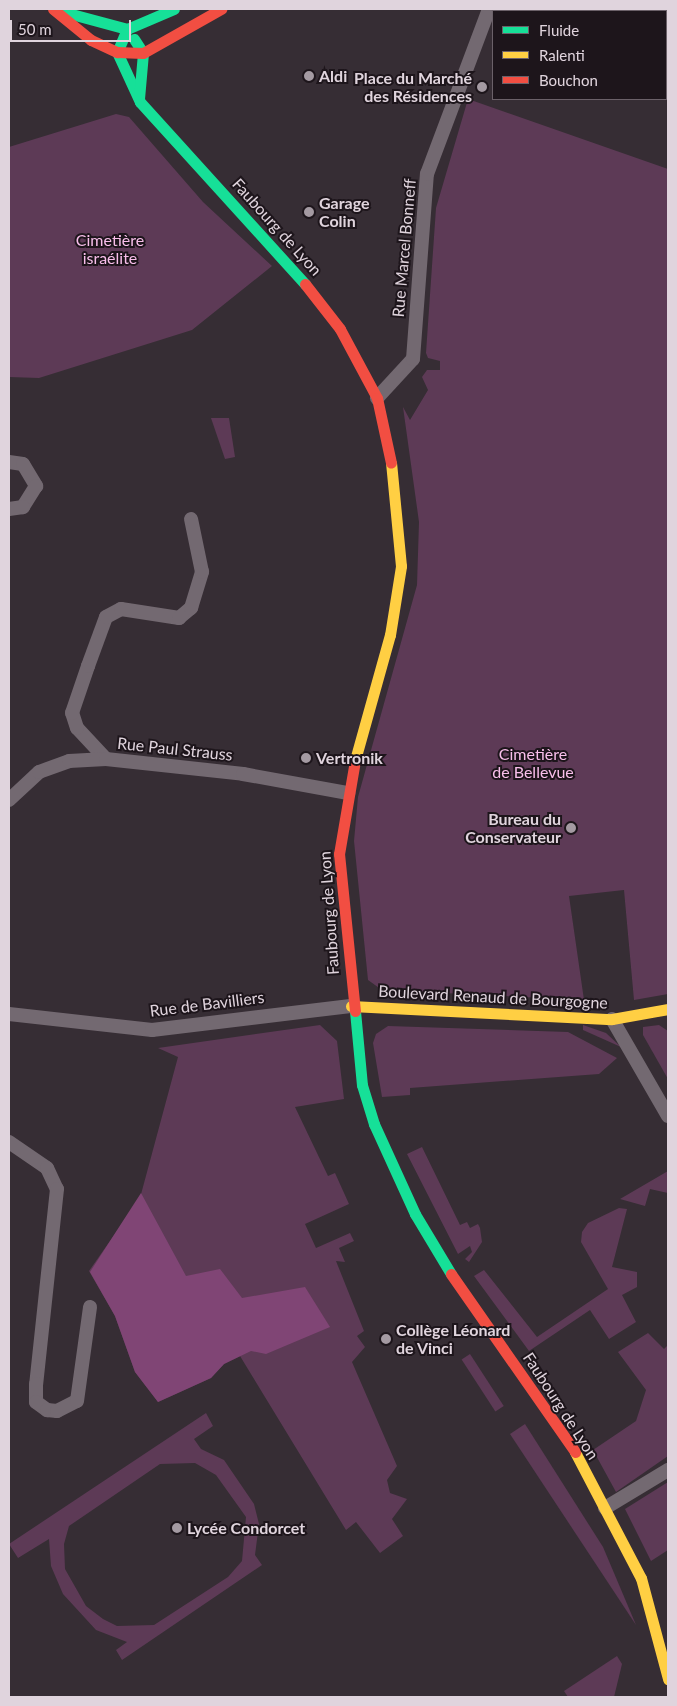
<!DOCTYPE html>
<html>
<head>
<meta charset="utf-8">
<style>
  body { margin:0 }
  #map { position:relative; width:677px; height:1706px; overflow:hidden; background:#362d34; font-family:Lato,sans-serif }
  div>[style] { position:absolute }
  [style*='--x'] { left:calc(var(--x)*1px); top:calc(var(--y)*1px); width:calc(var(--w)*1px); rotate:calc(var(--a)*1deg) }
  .green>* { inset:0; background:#5d3a56; transform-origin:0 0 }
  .forest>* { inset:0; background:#804575 }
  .street>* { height:14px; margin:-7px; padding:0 7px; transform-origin:7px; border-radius:7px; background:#736971 }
  .fast>* { height:11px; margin:-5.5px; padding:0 5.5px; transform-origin:5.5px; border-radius:5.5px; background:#16e098 }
  .slow>* { height:11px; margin:-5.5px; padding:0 5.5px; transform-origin:5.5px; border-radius:5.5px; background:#ffcf43 }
  .jam>* { height:11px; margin:-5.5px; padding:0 5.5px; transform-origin:5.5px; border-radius:5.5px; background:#f24e42 }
  .dots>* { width:14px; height:14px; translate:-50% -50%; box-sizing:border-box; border:2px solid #1d151b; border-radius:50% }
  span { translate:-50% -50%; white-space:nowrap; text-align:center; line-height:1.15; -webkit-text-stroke:4px #1d151b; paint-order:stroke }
  .poi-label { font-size:16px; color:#e0d4dd; font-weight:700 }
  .left { translate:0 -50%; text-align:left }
  .right { translate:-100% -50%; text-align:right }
  .street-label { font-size:16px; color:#e0d4dd }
  .park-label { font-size:16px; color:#f9bfeb }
  .frame { position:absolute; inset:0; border:10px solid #e0d4dd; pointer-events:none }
  .legend { position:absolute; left:492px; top:10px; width:175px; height:90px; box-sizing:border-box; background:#1d151b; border:1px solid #6b6169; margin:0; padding:6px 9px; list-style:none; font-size:15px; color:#e0d4dd }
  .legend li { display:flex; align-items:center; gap:10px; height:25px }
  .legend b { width:25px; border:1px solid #6b6169 }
  .scale { position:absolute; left:10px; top:20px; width:121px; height:22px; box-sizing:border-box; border:2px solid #e0d4dd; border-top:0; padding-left:6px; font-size:15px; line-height:18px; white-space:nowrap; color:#e0d4dd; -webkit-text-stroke:4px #1d151b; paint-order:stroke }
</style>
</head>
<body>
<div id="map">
  <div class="green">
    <div style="clip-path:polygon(468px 99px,668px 169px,668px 994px,634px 1000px,624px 890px,569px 896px,584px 1000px,382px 990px,368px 980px,354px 841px,358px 797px,417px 585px,419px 522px,403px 407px,410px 420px,428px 390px,422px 377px,427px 370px,440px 370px,440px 361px,428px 358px,426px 353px,436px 208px)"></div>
    <div style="clip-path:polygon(116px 114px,129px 117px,203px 202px,272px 266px,192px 330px,39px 378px,9px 377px,9px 147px)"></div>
    <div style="clip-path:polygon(211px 418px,229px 418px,235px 457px,225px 459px)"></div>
    <div style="clip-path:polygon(320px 1025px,337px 1041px,344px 1099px,295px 1107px,328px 1176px,335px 1173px,349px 1204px,305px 1224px,316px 1248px,350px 1233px,354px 1241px,339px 1248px,345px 1262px,336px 1261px,364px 1331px,357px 1336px,365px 1347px,352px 1362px,397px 1466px,387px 1480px,390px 1493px,407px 1499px,392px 1519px,403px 1536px,380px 1553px,356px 1522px,346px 1530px,240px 1356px,224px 1364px,211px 1378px,158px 1402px,135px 1372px,115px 1316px,89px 1271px,140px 1198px,178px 1057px,158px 1048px)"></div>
    <div style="clip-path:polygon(583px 1025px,606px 1033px,621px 1047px,583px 1030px)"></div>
    <div style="clip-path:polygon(659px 1025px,668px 1031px,668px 1079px,643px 1035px,643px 1027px)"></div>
    <div style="clip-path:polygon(388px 1026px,568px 1032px,617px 1058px,599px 1074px,410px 1088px,410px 1095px,382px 1097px,373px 1043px,376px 1034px)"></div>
    <div style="clip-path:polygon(422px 1147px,460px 1225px,467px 1222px,470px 1228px,478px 1224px,480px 1228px,482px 1242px,469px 1262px,465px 1259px,472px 1252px,470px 1246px,458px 1254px,407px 1154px)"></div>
    <div style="clip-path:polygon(668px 1171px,668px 1193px,650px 1189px,645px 1206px,620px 1199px)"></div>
    <div style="clip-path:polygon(619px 1208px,627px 1209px,612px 1267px,637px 1272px,637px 1287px,622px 1295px,636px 1322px,609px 1339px,590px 1310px,529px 1351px,474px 1276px,484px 1270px,537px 1337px,608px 1289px,581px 1242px,582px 1232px,588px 1223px)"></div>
    <div style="clip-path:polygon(648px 1333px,664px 1349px,668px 1345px,668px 1456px,616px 1492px,593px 1450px,636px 1421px,646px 1390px,618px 1352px)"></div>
    <div style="left:470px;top:1354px;width:62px;height:10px;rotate:57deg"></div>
    <div style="clip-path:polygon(evenodd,206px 1413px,213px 1426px,194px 1439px,201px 1449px,224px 1460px,254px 1504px,259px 1524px,255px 1555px,262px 1565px,122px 1660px,116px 1650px,127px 1642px,96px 1630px,63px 1594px,51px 1566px,49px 1539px,18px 1558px,9px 1544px,206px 1413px,195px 1463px,216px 1475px,246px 1517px,242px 1561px,228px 1577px,154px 1625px,117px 1626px,103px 1619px,86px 1606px,65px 1569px,64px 1544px,69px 1526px,160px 1464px,195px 1463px)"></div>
    <div style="clip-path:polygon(525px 1424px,603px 1547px,636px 1625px,510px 1434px)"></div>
    <div style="clip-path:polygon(668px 1482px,668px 1550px,651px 1561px,625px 1509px)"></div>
    <div style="clip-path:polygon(617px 1656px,622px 1664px,614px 1697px,568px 1697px,564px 1691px)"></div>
  </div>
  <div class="forest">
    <div style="clip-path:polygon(141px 1193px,186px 1276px,220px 1269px,242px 1298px,305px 1287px,330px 1327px,266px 1354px,251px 1351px,224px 1364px,211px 1378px,158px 1402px,135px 1372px,115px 1316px,90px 1272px)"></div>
  </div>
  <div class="street">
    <div style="--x:377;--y:398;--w:53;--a:-47.3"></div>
    <div style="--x:413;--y:359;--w:186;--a:-85.7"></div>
    <div style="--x:427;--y:174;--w:176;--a:-69.4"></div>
    <div style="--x:9;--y:462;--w:14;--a:8"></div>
    <div style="--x:23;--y:464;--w:26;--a:59"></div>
    <div style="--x:36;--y:486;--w:25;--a:122"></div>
    <div style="--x:23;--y:507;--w:14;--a:172"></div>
    <div style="--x:106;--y:759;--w:42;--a:-133.1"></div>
    <div style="--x:77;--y:728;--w:16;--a:-108"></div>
    <div style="--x:72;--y:713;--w:50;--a:-71.2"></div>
    <div style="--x:88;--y:666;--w:52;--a:-69.8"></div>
    <div style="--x:106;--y:617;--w:17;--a:-28"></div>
    <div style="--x:121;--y:609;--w:59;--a:8.8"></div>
    <div style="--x:179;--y:618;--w:16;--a:-40"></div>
    <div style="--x:191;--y:608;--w:38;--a:-73"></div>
    <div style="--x:202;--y:572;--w:54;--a:-101.7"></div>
    <div style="--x:9;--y:800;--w:41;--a:-43"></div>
    <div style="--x:39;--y:772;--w:32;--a:-20"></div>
    <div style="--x:69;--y:761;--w:37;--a:-3"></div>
    <div style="--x:106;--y:759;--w:138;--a:6.2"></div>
    <div style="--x:243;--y:774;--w:107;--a:10.3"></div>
    <div style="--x:9;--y:1014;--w:144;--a:6.4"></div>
    <div style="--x:152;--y:1030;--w:200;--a:-6.9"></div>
    <div style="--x:612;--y:1019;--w:112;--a:60"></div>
    <div style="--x:9;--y:1142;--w:46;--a:34.4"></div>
    <div style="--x:47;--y:1168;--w:23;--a:65"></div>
    <div style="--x:57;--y:1189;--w:196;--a:96.1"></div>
    <div style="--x:36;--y:1384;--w:18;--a:90"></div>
    <div style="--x:36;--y:1402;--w:14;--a:36"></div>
    <div style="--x:47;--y:1410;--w:10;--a:6"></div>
    <div style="--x:57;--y:1411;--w:22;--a:-27"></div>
    <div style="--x:77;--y:1401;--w:95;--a:-82.1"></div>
    <div style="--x:605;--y:1508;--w:74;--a:-31.1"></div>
  </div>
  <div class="fast">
    <div style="--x:606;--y:9;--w:5;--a:22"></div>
    <div style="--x:64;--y:12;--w:65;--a:15.1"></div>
    <div style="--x:127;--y:29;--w:51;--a:-23.1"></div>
    <div style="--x:127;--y:29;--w:25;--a:113"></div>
    <div style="--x:117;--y:52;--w:55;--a:65.3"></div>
    <div style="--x:140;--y:102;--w:246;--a:47.8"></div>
    <div style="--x:666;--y:37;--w:2;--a:27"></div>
    <div style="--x:134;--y:39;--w:17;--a:57"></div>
    <div style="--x:143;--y:53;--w:46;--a:95"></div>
    <div style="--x:355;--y:1011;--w:74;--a:84.6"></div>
    <div style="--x:362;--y:1085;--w:41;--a:72.9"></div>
    <div style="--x:374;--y:1124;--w:99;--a:65.5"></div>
    <div style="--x:415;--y:1214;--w:70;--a:59"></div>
  </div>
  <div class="slow">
    <div style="--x:657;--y:9;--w:6;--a:18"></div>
    <div style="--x:355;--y:760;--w:130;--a:-74.4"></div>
    <div style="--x:390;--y:635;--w:70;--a:-80.9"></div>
    <div style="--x:401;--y:566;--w:103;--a:-95.5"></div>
    <div style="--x:351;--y:1006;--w:261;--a:2.9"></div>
    <div style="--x:612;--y:1019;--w:57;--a:-10.1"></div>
    <div style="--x:575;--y:1452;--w:142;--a:62.4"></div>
    <div style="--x:641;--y:1578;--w:105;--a:75"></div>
  </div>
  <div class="jam">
    <div style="--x:53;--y:9;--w:49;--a:39.2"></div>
    <div style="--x:91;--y:40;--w:29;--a:25"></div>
    <div style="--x:117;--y:52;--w:26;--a:2"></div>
    <div style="--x:143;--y:53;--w:90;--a:-29.4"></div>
    <div style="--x:305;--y:284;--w:57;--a:52.1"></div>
    <div style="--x:340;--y:329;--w:78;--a:61.8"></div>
    <div style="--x:377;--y:398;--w:66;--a:77.8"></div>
    <div style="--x:355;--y:1011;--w:158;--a:-95.8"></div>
    <div style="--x:339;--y:854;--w:95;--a:-80.3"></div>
    <div style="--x:451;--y:1274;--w:217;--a:55.1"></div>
  </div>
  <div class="dots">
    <div style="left:309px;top:76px;background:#a49aa2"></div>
    <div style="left:482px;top:87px;background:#a49aa2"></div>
    <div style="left:309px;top:212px;background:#a49aa2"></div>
    <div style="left:306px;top:758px;background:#a49aa2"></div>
    <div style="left:571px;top:828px;background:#a49aa2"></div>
    <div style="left:386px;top:1339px;background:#a49aa2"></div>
    <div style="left:177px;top:1528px;background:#a49aa2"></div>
  </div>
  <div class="poi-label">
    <span class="left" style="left:319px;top:76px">Aldi</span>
    <span class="right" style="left:472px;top:87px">Place du Marché<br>des Résidences</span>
    <span class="left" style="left:319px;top:212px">Garage<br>Colin</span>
    <span class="left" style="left:316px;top:758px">Vertronik</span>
    <span class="right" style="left:561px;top:828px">Bureau du<br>Conservateur</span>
    <span class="left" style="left:396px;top:1339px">Collège Léonard<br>de Vinci</span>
    <span class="left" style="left:187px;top:1528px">Lycée Condorcet</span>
  </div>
  <div class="street-label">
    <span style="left:277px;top:227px;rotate:48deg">Faubourg de Lyon</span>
    <span style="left:404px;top:248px;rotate:-85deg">Rue Marcel Bonneff</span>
    <span style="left:175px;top:749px;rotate:6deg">Rue Paul Strauss</span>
    <span style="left:329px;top:913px;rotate:-94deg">Faubourg de Lyon</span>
    <span style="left:493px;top:997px;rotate:3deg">Boulevard Renaud de Bourgogne</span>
    <span style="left:207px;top:1004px;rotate:-7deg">Rue de Bavilliers</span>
    <span style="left:561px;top:1406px;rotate:57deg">Faubourg de Lyon</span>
  </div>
  <div class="park-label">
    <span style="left:110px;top:249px">Cimetière<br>israélite</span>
    <span style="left:533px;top:763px">Cimetière<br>de Bellevue</span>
  </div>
  <div class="frame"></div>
  <ul class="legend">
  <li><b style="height:6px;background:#16e098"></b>Fluide</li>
  <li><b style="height:6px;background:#ffcf43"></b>Ralenti</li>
  <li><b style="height:6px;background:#f24e42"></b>Bouchon</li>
  </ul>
  <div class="scale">50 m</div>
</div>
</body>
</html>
